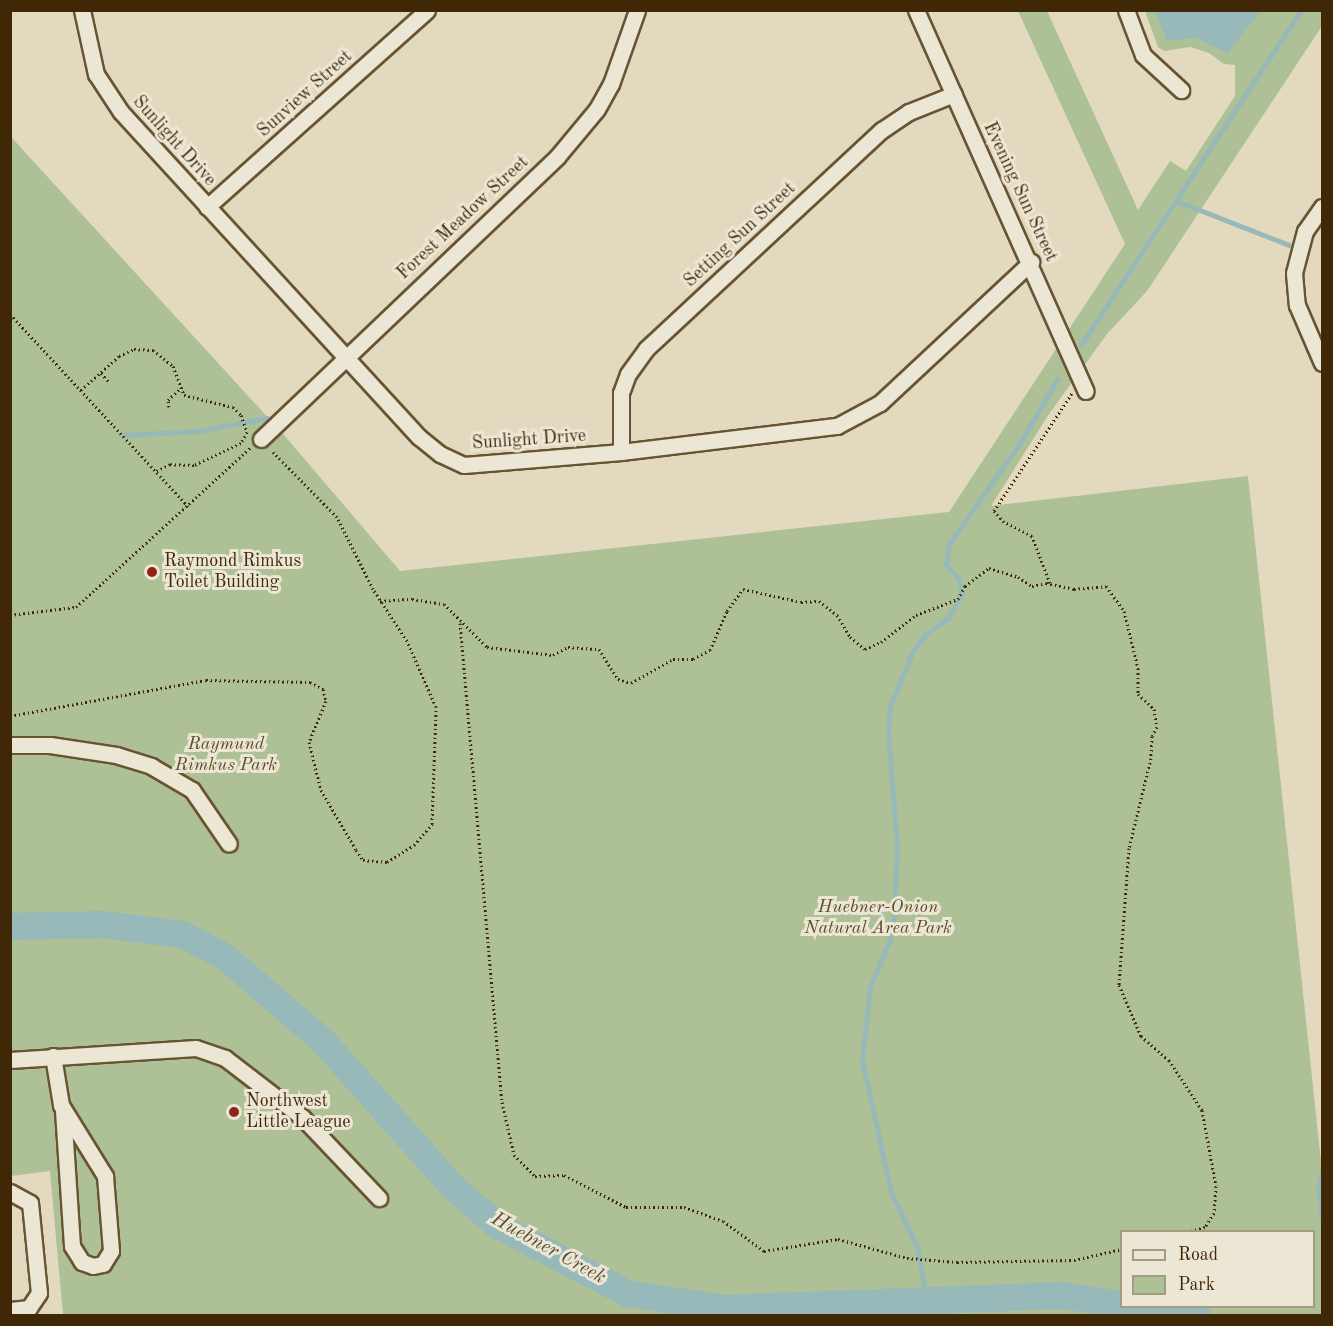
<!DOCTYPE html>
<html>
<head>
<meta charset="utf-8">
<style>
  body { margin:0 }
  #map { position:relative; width:1333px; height:1326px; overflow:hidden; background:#e2d9be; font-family:"Old Standard TT",serif }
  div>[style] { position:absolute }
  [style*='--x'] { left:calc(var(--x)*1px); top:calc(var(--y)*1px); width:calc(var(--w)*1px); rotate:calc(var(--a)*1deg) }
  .green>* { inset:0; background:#adc096 }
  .water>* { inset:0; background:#97b9ba }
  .stream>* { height:4.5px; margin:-2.25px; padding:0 2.25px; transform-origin:2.25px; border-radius:2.25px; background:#97b9ba }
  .river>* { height:27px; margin:-13.5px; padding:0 13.5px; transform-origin:13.5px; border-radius:13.5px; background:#97b9ba }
  .path>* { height:3px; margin-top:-1.5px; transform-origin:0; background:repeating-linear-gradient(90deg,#402705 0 1.5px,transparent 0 4.5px) }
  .roads { filter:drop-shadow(2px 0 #685433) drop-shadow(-2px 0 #685433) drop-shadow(0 2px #685433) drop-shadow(0 -2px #685433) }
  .minor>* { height:15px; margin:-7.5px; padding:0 7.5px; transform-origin:7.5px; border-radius:7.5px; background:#ece6d5 }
  .dots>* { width:16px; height:16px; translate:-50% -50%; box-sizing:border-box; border:3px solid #ece6d5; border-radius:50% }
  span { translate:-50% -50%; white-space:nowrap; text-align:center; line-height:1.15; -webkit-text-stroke:6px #ece6d5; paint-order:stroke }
  .street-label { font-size:18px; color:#402705 }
  .poi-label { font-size:18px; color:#402705 }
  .left { translate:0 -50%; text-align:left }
  .park-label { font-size:18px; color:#5b4d29; font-style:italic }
  .water-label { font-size:20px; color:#564c32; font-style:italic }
  .frame { position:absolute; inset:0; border:12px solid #402705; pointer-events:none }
  .legend { position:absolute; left:1120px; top:1230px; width:195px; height:78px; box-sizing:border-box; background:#ece6d5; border:2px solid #a79a82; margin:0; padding:8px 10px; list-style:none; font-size:18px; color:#402705 }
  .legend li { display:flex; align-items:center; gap:12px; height:30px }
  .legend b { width:30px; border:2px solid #a79a82 }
</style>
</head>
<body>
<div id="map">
  <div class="green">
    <div style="clip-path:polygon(evenodd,1018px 11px,1047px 11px,1138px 210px,1170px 161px,1186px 171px,1235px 96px,1235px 65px,1224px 64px,1209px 53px,1190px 47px,1164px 51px,1158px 47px,1145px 11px,1322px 11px,1322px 26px,1147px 291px,1107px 334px,1049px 414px,991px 506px,1248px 476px,1322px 1171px,1322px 1315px,63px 1315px,50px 1171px,11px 1176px,11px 137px,284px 435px,400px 571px,949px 512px,1125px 244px,1018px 11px,1122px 1232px,1314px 1232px,1314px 1306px,1122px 1306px,1122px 1232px)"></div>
  </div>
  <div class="water">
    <div style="clip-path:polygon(1155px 11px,1155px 10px,1260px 11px,1228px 53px,1196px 38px,1167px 41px)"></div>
  </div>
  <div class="stream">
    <div style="--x:1177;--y:201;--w:120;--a:21.4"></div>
    <div style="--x:1081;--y:345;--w:401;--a:-56.7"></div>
    <div style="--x:123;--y:435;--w:75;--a:-3.1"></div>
    <div style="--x:198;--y:431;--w:70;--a:-10.7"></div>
    <div style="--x:1322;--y:1172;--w:16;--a:101"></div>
    <div style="--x:1319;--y:1188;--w:29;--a:84"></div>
    <div style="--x:926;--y:1298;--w:52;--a:-100"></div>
    <div style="--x:917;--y:1247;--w:60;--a:-115.7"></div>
    <div style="--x:891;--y:1193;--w:136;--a:-102.3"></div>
    <div style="--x:862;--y:1060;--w:72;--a:-83.7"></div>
    <div style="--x:870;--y:988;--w:61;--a:-67.7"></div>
    <div style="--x:893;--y:932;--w:86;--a:-87.3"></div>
    <div style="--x:897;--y:846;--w:111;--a:-94.6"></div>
    <div style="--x:888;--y:735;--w:28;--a:-86"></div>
    <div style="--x:890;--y:707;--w:58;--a:-67.8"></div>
    <div style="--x:912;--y:653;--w:22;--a:-54"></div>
    <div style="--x:925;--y:635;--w:29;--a:-36"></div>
    <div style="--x:948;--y:618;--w:28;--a:-60"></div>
    <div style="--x:962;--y:594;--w:16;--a:-104"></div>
    <div style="--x:958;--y:578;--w:18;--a:-133"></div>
    <div style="--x:946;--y:565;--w:21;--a:-82"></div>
    <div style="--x:949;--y:544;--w:123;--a:-54.9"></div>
    <div style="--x:1020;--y:443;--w:73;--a:-59.6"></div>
  </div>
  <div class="river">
    <div style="--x:10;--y:926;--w:92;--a:-1.2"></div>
    <div style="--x:102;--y:924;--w:81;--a:7.1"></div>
    <div style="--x:182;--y:934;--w:47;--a:27.6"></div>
    <div style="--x:224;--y:956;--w:129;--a:40.6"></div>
    <div style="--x:322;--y:1040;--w:197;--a:48.3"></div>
    <div style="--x:453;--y:1187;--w:58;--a:40.8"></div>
    <div style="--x:497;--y:1225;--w:147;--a:27.6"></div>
    <div style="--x:627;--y:1293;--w:98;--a:8.8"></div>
    <div style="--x:724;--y:1308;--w:337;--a:-2.2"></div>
    <div style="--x:1061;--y:1295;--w:62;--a:8.4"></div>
    <div style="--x:1137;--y:1306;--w:61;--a:9.5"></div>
  </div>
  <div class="path">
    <div style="--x:10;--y:314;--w:262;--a:47.2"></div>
    <div style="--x:101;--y:373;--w:13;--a:48"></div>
    <div style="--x:81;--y:390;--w:51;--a:-41.8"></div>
    <div style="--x:119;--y:356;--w:17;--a:-25"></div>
    <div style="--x:134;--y:349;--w:19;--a:3"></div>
    <div style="--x:153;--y:350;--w:26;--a:39"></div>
    <div style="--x:173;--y:366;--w:31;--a:69"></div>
    <div style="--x:184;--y:395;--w:50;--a:13.8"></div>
    <div style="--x:233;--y:407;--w:11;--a:45"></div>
    <div style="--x:241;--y:415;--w:18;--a:71"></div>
    <div style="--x:247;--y:432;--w:13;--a:119"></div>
    <div style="--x:241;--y:443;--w:52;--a:154.9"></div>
    <div style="--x:194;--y:465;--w:24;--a:-178"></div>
    <div style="--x:170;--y:464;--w:16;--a:153"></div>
    <div style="--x:169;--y:407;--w:7;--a:-98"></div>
    <div style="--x:168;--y:400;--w:18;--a:-43"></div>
    <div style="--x:1050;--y:583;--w:50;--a:-111"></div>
    <div style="--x:1032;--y:536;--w:31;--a:-153"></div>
    <div style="--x:1004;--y:522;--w:15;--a:-132"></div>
    <div style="--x:994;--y:511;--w:141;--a:-56.5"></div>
    <div style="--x:380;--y:601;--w:32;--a:-4"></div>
    <div style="--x:412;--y:599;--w:32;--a:9"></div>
    <div style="--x:444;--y:604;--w:61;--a:45"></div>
    <div style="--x:487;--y:647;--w:66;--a:6.9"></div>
    <div style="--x:553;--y:655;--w:17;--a:-28"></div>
    <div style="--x:568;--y:647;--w:31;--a:4"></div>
    <div style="--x:599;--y:649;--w:36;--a:58"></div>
    <div style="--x:618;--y:679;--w:14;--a:17"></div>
    <div style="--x:631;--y:683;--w:48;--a:-29.7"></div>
    <div style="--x:673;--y:659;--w:20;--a:0"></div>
    <div style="--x:693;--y:659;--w:19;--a:-28"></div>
    <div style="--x:710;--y:650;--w:43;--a:-66.4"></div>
    <div style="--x:727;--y:611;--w:27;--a:-54"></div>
    <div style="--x:743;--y:589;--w:59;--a:12.6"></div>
    <div style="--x:801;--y:602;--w:18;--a:-3"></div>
    <div style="--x:819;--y:601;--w:23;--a:38"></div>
    <div style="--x:837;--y:615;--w:26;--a:59"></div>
    <div style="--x:850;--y:637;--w:19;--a:39"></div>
    <div style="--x:865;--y:649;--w:17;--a:-24"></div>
    <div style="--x:881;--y:642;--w:44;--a:-37.6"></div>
    <div style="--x:916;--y:615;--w:45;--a:-20.9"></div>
    <div style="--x:958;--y:599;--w:15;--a:-62"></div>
    <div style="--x:965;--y:586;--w:30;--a:-37"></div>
    <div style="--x:989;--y:568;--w:30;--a:17"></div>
    <div style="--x:1018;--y:577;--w:17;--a:33"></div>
    <div style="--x:1032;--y:586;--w:14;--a:-12"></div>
    <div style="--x:1046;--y:583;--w:29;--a:12"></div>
    <div style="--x:1074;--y:589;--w:32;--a:-5"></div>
    <div style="--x:1106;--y:586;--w:31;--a:54"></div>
    <div style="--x:1124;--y:611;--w:59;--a:76.2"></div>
    <div style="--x:1138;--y:668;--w:26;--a:90"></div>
    <div style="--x:1138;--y:694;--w:22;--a:43"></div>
    <div style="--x:1154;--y:709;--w:18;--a:81"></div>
    <div style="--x:1157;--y:727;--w:10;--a:119"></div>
    <div style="--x:1152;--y:736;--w:22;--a:93"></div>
    <div style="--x:1151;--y:758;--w:93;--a:103.7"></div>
    <div style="--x:1129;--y:848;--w:137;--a:94.2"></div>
    <div style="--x:1119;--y:985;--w:56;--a:66.7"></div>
    <div style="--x:1141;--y:1036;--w:37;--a:41"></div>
    <div style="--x:1169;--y:1060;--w:60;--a:56.6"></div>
    <div style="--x:1202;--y:1110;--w:77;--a:79.6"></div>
    <div style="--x:1216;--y:1186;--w:27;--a:94"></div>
    <div style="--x:1214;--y:1213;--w:17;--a:123"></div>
    <div style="--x:1205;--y:1227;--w:19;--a:164"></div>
    <div style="--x:10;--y:615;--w:66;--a:-6.9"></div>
    <div style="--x:76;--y:607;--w:237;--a:-42.4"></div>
    <div style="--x:460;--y:623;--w:481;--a:85"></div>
    <div style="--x:502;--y:1102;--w:54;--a:77.2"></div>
    <div style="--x:514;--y:1155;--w:30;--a:45"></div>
    <div style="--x:535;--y:1176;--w:29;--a:-2"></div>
    <div style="--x:564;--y:1175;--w:70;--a:27.3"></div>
    <div style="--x:626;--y:1207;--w:58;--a:0"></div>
    <div style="--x:684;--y:1207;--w:41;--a:19.7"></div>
    <div style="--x:723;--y:1221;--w:51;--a:36.2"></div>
    <div style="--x:764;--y:1251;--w:75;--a:-9.2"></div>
    <div style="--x:838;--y:1239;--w:72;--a:15.4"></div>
    <div style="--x:907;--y:1258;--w:50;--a:4.6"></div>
    <div style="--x:957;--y:1262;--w:117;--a:-1"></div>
    <div style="--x:1074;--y:1260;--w:49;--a:-12.9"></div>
    <div style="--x:10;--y:716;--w:199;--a:-10.4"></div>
    <div style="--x:206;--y:680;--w:104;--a:1.1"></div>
    <div style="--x:310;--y:682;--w:15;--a:28"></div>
    <div style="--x:323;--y:689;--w:12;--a:76"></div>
    <div style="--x:326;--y:701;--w:44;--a:112.5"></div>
    <div style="--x:309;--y:742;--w:49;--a:76"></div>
    <div style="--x:321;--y:790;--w:69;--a:59.7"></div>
    <div style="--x:356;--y:850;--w:12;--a:55"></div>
    <div style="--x:363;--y:860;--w:24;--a:5"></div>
    <div style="--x:387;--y:862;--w:32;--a:-32"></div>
    <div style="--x:414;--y:845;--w:28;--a:-49"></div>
    <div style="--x:432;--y:824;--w:117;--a:-88"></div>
    <div style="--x:436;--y:707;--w:72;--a:-113.7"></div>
    <div style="--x:407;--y:641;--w:62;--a:-123.2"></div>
    <div style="--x:373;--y:589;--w:80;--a:-116.6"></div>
    <div style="--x:337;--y:517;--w:94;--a:-134.6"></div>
  </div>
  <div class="roads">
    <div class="minor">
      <div style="--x:82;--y:10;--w:66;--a:77.7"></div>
      <div style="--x:96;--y:74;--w:45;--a:56.7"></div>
      <div style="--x:121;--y:112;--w:441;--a:47.5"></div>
      <div style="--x:419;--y:437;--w:27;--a:39"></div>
      <div style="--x:440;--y:454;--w:26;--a:25"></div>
      <div style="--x:464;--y:465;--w:158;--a:-4.7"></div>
      <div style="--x:621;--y:452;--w:218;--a:-6.9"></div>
      <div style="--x:837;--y:426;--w:49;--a:-28.1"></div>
      <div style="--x:880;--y:403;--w:207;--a:-43"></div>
      <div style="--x:916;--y:10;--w:417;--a:66"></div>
      <div style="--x:1126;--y:10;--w:48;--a:69.3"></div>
      <div style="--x:1143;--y:55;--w:52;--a:42.6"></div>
      <div style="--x:207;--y:207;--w:295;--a:-41.8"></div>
      <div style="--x:1322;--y:207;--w:29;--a:125"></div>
      <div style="--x:1305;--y:231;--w:43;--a:104.7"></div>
      <div style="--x:1294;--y:273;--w:32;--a:85"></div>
      <div style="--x:1297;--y:305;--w:63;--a:66.7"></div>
      <div style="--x:261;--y:439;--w:409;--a:-43.6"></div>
      <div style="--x:557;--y:157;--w:62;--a:-50.2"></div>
      <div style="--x:597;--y:109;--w:29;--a:-61"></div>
      <div style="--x:611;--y:84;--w:78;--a:-70.6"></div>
      <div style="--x:621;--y:452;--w:59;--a:-90"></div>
      <div style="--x:621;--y:393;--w:20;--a:-70"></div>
      <div style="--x:628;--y:374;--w:31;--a:-54"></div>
      <div style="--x:646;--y:349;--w:322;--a:-42.9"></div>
      <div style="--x:882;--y:130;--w:32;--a:-34"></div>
      <div style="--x:909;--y:112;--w:48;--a:-21.8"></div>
      <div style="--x:10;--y:745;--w:40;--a:0"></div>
      <div style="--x:50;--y:745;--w:67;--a:8.6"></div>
      <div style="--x:116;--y:755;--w:37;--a:17"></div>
      <div style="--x:151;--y:766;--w:48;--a:30.3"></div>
      <div style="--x:192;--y:790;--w:65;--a:55.6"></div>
      <div style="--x:53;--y:1056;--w:50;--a:80.7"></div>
      <div style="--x:61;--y:1105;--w:84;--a:58.2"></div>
      <div style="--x:105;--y:1176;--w:75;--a:85.4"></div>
      <div style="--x:111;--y:1251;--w:15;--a:122"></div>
      <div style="--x:103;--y:1264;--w:10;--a:169"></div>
      <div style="--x:93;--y:1266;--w:12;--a:-160"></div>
      <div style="--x:82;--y:1262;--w:19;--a:-122"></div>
      <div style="--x:72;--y:1246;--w:137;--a:-93.8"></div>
      <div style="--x:10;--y:1060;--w:186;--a:-3.7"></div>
      <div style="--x:196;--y:1048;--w:31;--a:19"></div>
      <div style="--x:225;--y:1058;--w:97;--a:37.5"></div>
      <div style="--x:302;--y:1117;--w:112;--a:46.5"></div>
      <div style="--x:10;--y:1192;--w:23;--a:29"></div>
      <div style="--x:30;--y:1203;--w:90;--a:84.3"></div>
      <div style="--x:39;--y:1293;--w:18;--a:124"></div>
      <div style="--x:29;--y:1308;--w:19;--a:174"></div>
    </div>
  </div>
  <div class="dots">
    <div style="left:152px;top:572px;background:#8f2418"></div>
    <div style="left:234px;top:1112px;background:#8f2418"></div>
  </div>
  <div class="street-label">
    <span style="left:305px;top:94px;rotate:-42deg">Sunview Street</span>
    <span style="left:174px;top:141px;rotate:48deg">Sunlight Drive</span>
    <span style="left:1020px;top:192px;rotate:65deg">Evening Sun Street</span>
    <span style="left:463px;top:218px;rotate:-43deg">Forest Meadow Street</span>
    <span style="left:740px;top:235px;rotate:-43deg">Setting Sun Street</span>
    <span style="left:529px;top:440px;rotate:-4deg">Sunlight Drive</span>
  </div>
  <div class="poi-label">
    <span class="left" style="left:164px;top:572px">Raymond Rimkus<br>Toilet Building</span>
    <span class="left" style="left:246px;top:1112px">Northwest<br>Little League</span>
  </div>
  <div class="park-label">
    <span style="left:226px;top:755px">Raymund<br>Rimkus Park</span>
    <span style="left:878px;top:918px">Huebner-Onion<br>Natural Area Park</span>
  </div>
  <div class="water-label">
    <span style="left:548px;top:1249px;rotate:29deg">Huebner Creek</span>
  </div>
  <div class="frame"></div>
  <ul class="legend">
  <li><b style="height:8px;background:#ece6d5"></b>Road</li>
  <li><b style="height:16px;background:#adc096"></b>Park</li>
  </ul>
</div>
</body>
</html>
